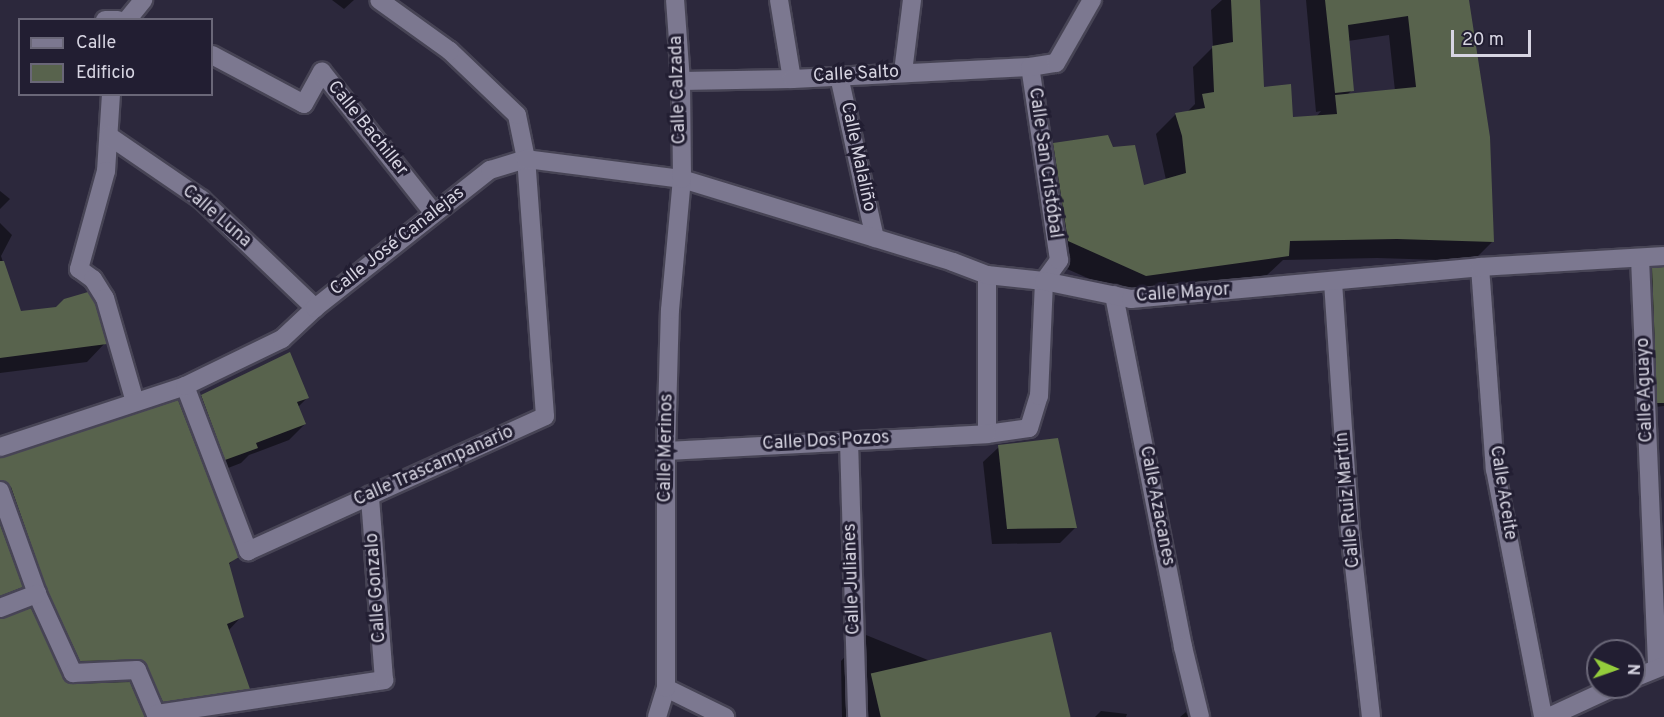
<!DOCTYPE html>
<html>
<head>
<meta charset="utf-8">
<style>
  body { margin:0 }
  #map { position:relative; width:1664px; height:717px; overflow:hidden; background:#2c283c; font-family:Overpass,sans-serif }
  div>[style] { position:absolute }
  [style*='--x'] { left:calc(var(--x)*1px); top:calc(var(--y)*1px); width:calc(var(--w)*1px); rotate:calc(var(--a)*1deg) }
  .shadow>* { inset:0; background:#0007 }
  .building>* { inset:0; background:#58634d; transform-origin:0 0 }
  .roads { filter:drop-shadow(2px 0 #474455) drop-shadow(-2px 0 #474455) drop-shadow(0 2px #474455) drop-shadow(0 -2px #474455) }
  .minor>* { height:18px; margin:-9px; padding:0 9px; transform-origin:9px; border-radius:9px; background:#7c7890 }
  .tertiary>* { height:18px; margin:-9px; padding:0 9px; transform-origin:9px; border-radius:9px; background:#7c7890 }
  span { translate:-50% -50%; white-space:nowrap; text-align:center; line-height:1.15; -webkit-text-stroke:6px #221e32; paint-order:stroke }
  .street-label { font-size:18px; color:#d7d5e2 }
  .legend { position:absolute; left:18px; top:18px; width:195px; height:78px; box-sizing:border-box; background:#221e32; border:2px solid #6a6778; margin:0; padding:8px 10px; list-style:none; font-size:18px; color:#d7d5e2 }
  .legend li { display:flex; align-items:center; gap:12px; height:30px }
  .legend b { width:30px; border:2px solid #6a6778 }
  .north { position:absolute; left:1586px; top:639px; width:60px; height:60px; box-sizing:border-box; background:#221e32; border:2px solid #6a6778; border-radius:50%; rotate:92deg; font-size:16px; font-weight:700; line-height:24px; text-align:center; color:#d7d5e2 }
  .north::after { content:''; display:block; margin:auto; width:21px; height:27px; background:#94cc3c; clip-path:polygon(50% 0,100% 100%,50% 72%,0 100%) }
  .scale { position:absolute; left:1451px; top:30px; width:80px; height:27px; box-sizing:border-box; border:3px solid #d7d5e2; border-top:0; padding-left:8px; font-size:18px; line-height:21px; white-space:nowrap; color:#d7d5e2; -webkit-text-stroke:4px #221e32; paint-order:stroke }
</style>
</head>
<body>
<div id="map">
  <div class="shadow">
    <div style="clip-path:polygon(332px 0,354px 0,344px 9px)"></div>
    <div style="clip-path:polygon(evenodd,1222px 0,1258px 0,1262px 88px,1292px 118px,1316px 117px,1321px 111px,1316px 112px,1306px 0,1468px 0,1492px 242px,1473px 261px,1377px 258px,1283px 260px,1267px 275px,1126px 295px,1049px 261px,1035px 164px,1054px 145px,1112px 148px,1143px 187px,1166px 180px,1156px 134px,1176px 114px,1186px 113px,1195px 104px,1193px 67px,1213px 47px,1211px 10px,1222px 0,1389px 35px,1395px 91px,1347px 95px,1352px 90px,1348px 41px,1389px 35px)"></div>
    <div style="clip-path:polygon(0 191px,10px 199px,0 209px)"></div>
    <div style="clip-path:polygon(0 223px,12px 235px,1px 256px,20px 313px,57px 308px,105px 343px,87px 362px,0 373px)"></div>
    <div style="clip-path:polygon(1664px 268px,1664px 406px,1637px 409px,1632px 289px,1652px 269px)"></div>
    <div style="clip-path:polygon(289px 354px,307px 398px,297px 408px,305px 424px,289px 440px,249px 455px,241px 463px,210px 475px,186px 412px,201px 396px)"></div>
    <div style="clip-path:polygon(999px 447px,1075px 528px,1060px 543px,992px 544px,983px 462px)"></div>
    <div style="clip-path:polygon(evenodd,0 459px,237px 556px,228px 565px,242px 616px,228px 631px,248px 688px,230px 707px,160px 717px,0 717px,0 620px,30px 610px,22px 586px,0 606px,0 459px,124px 678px,127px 683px,73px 686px,66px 683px,64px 679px,124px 678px)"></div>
    <div style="clip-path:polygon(866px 635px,1069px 717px,842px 717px,841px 661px)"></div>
    <div style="clip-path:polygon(1101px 711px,1127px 714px,1126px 717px,1095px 717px)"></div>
    <div style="clip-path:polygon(1186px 712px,1188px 717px,1180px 717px)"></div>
  </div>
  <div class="building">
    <div style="clip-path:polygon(1231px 0,1260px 0,1264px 87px,1291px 84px,1293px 117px,1337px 114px,1335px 95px,1416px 87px,1408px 16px,1348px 25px,1354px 91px,1335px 93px,1325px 0,1469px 0,1490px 137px,1494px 242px,1397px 239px,1290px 241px,1289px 256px,1146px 276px,1068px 241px,1053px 143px,1108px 135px,1113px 147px,1135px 145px,1144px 185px,1186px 173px,1182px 136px,1175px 113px,1205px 108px,1202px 94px,1214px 92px,1212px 46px,1233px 42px)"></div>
    <div style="clip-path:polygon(0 261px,4px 261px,21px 311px,56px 307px,64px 299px,88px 292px,95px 303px,107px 344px,0 358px)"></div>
    <div style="clip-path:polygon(1664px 267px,1664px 403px,1657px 403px,1652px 268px)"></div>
    <div style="clip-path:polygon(290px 352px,309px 398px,297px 402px,306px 424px,256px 443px,258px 448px,225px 460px,201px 395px)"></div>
    <div style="clip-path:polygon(178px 400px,239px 557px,229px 563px,244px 617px,227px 624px,250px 689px,163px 702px,142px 660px,80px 661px,47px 590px,11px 487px,0 480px,0 458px)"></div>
    <div style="clip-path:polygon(1058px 438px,1077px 528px,1007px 529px,998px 445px)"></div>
    <div style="clip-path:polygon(0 524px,23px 587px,0 596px)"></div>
    <div style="clip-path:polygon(31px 608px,67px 682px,74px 684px,130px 682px,145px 717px,0 717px,0 619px)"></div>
    <div style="left:1051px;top:632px;width:87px;height:185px;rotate:77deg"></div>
  </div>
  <div class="roads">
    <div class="minor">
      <div style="--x:779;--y:0;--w:80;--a:80.7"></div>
      <div style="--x:105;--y:20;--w:13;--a:0"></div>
      <div style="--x:127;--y:20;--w:26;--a:-51"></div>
      <div style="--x:212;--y:55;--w:104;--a:28"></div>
      <div style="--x:304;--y:104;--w:37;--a:-61"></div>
      <div style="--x:322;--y:72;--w:179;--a:51.6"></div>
      <div style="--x:903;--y:72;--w:73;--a:-82.9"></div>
      <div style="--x:839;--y:76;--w:166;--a:77.5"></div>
      <div style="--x:681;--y:81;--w:111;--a:-1"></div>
      <div style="--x:792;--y:79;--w:238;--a:-2.9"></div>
      <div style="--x:111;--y:94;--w:77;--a:93.7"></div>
      <div style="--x:106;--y:171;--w:102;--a:105.4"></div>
      <div style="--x:79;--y:269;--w:17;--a:36"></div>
      <div style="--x:93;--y:279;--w:22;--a:58"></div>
      <div style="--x:105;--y:298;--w:108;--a:73.9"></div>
      <div style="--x:109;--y:136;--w:112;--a:34.4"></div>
      <div style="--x:201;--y:199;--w:158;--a:43.7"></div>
      <div style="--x:1640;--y:258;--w:409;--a:87.6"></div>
      <div style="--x:1480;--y:267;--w:203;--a:85.8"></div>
      <div style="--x:1495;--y:469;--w:253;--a:79"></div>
      <div style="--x:987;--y:275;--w:159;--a:90"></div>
      <div style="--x:987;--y:434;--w:42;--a:-8.1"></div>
      <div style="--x:1029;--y:428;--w:34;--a:-73"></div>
      <div style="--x:1039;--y:396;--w:115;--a:-87.5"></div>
      <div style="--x:1044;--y:281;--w:26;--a:-54"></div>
      <div style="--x:1059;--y:260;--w:195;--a:-98.5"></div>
      <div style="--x:1030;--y:67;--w:26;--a:-9"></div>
      <div style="--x:1056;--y:63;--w:73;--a:-60.3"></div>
      <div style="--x:1333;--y:282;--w:249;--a:86.1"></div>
      <div style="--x:1350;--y:530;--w:188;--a:83.6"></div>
      <div style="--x:1114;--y:295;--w:359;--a:78.9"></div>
      <div style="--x:1183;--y:647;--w:72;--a:76.3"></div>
      <div style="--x:185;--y:386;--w:177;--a:69.1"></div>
      <div style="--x:248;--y:551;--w:326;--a:-24.4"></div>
      <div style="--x:545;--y:416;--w:258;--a:-94.2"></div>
      <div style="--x:526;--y:159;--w:45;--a:-101.6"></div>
      <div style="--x:517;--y:115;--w:93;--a:-136.3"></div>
      <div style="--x:450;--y:51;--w:87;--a:-144.3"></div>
      <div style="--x:849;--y:441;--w:276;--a:88.3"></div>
      <div style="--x:666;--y:451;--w:321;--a:-3"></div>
      <div style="--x:0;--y:491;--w:109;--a:70.2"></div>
      <div style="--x:37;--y:594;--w:87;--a:65.5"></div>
      <div style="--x:73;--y:673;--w:64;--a:-2.7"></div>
      <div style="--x:137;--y:670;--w:51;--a:66.9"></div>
      <div style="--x:0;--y:608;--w:40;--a:-21"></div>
      <div style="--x:1634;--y:678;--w:32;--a:-22"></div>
      <div style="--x:666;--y:688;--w:66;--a:26.2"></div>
      <div style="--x:157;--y:714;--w:230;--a:-8.5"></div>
      <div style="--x:384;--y:680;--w:185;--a:-94.4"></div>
      <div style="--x:1549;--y:717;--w:72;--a:-24.8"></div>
    </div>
    <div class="tertiary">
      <div style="--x:0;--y:447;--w:195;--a:-18.2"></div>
      <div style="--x:185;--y:386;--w:108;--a:-25.9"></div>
      <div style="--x:282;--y:339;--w:45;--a:-43.2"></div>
      <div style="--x:315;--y:308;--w:223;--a:-38.3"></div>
      <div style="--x:490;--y:170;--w:38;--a:-17"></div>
      <div style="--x:526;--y:159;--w:157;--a:7.3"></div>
      <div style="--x:682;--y:179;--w:283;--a:17"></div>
      <div style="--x:953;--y:262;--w:36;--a:21"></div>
      <div style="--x:987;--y:275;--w:57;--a:6"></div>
      <div style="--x:1044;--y:281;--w:89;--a:11.7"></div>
      <div style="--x:1131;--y:299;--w:350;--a:-5.2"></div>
      <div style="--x:1480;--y:267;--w:184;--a:-3.4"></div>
      <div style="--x:657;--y:717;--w:30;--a:-73"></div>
      <div style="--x:666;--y:688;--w:237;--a:-90"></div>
      <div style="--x:666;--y:451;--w:141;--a:-88.4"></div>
      <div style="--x:670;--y:310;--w:132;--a:-84.8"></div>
      <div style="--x:682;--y:179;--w:98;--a:-90.6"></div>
      <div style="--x:681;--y:81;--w:81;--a:-94.2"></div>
    </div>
  </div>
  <div class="street-label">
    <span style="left:856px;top:75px;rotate:-3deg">Calle Salto</span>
    <span style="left:679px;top:90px;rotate:-92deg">Calle Calzada</span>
    <span style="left:367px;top:129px;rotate:51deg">Calle Bachiller</span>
    <span style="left:857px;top:157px;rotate:78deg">Calle Malaliño</span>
    <span style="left:1044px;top:163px;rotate:82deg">Calle San Cristóbal</span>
    <span style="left:216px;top:217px;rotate:41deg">Calle Luna</span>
    <span style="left:398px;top:242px;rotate:-38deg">Calle José Canalejas</span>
    <span style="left:1183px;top:294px;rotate:-4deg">Calle Mayor</span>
    <span style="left:1646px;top:390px;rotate:-92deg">Calle Aguayo</span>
    <span style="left:826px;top:442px;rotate:-3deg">Calle Dos Pozos</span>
    <span style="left:667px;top:448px;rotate:-89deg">Calle Merinos</span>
    <span style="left:434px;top:467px;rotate:-24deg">Calle Trascampanario</span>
    <span style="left:1502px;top:493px;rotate:81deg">Calle Aceite</span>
    <span style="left:1349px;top:500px;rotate:-95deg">Calle Ruiz Martín</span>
    <span style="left:1156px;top:506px;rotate:79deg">Calle Azacanes</span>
    <span style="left:853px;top:579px;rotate:-92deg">Calle Julianes</span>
    <span style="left:377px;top:588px;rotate:-94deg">Calle Gonzalo</span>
  </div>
  <ul class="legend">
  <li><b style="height:8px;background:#7c7890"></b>Calle</li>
  <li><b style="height:16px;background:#58634d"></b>Edificio</li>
  </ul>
  <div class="north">N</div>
  <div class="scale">20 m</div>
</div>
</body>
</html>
